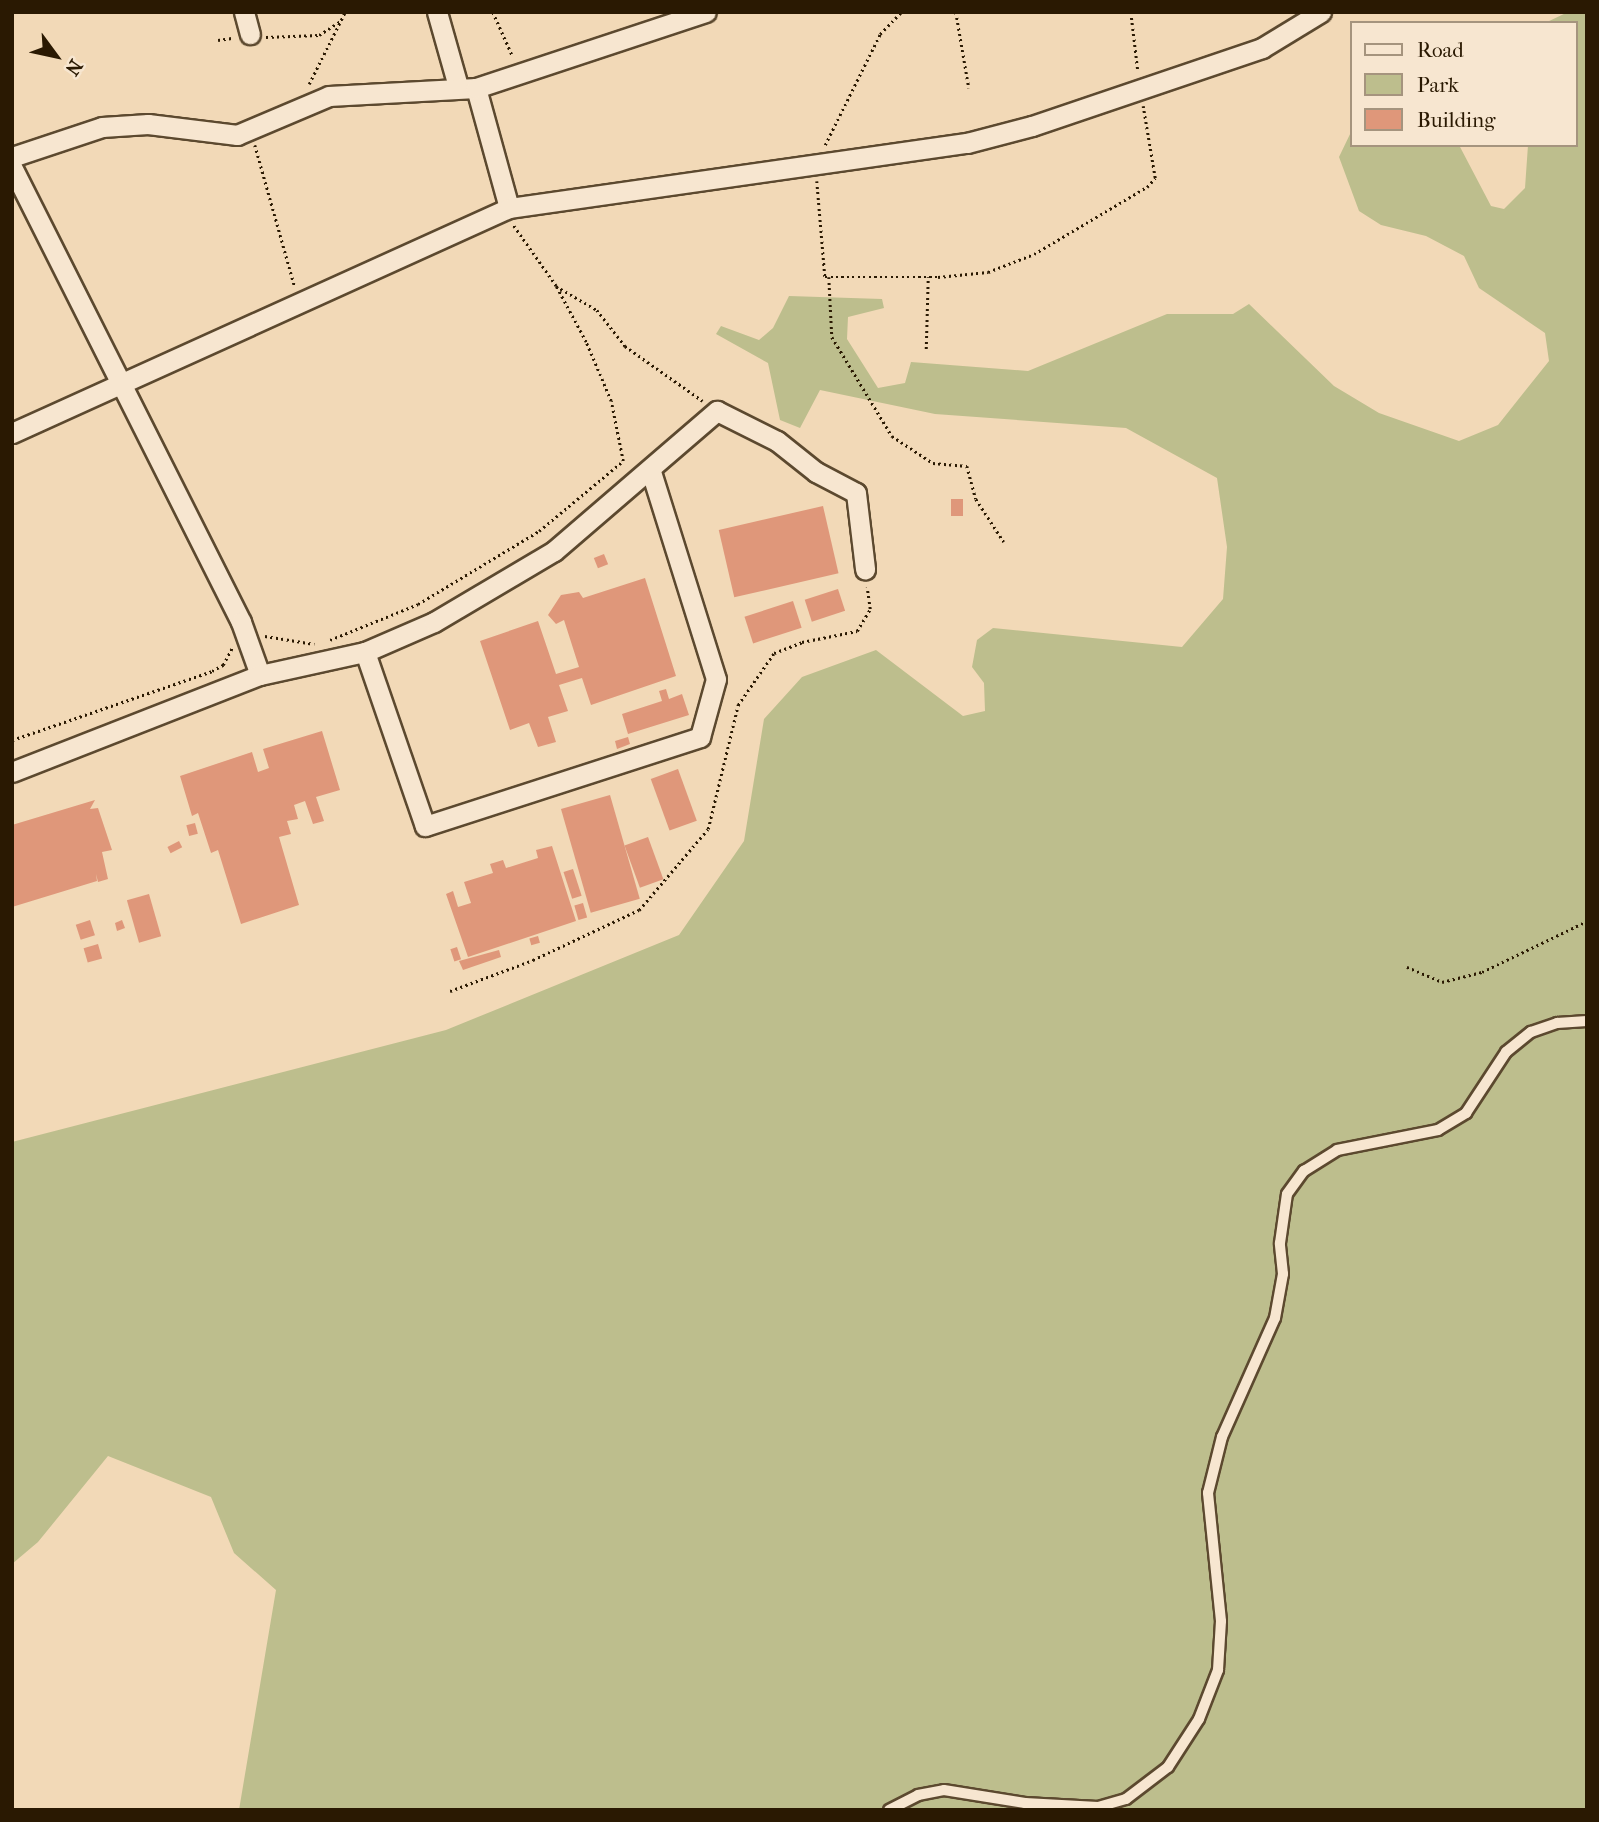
<!DOCTYPE html>
<html>
<head>
<meta charset="utf-8">
<style>
  body { margin:0 }
  #map { position:relative; width:1599px; height:1822px; overflow:hidden; background:#f2d9b7; font-family:"IM FELL French Canon",serif }
  div>[style] { position:absolute }
  [style*='--x'] { left:calc(var(--x)*1px); top:calc(var(--y)*1px); width:calc(var(--w)*1px); rotate:calc(var(--a)*1deg) }
  .green>* { inset:0; background:#bdbe8d }
  .building>* { inset:0; background:#df977a; transform-origin:0 0 }
  .path>* { height:2.5px; margin-top:-1.25px; transform-origin:0; background:repeating-linear-gradient(90deg,#2a1902 0 2px,transparent 0 5.5px) }
  .roads { filter:drop-shadow(2px 0 #5c492f) drop-shadow(-2px 0 #5c492f) drop-shadow(0 2px #5c492f) drop-shadow(0 -2px #5c492f) }
  .service>* { height:10px; margin:-5px; padding:0 5px; transform-origin:5px; border-radius:5px; background:#f7e6d0 }
  .minor>* { height:19px; margin:-9.5px; padding:0 9.5px; transform-origin:9.5px; border-radius:9.5px; background:#f7e6d0 }
  span { translate:-50% -50%; white-space:nowrap; text-align:center; line-height:1.15; -webkit-text-stroke:6px #f7e6d0; paint-order:stroke }
  .frame { position:absolute; inset:0; border:14px solid #2a1902; pointer-events:none }
  .legend { position:absolute; left:1350px; top:21px; width:228px; height:126px; box-sizing:border-box; background:#f7e6d0; border:2px solid #a5947e; margin:0; padding:9px 12px; list-style:none; font-size:21px; color:#2a1902 }
  .legend li { display:flex; align-items:center; gap:14px; height:35px }
  .legend b { width:35px; border:2px solid #a5947e }
  .north { position:absolute; left:21px; top:21px; width:70px; height:70px; -webkit-text-stroke:5px #f7e6d0; paint-order:stroke; rotate:123deg; font-size:19px; font-weight:700; line-height:28px; text-align:center; color:#2a1902 }
  .north::after { content:''; display:block; margin:auto; width:24px; height:32px; background:#2a1902; clip-path:polygon(50% 0,100% 100%,50% 72%,0 100%) }
</style>
</head>
<body>
<div id="map">
  <div class="green">
    <div style="clip-path:polygon(1568px 12px,1587px 12px,1587px 1810px,239px 1810px,276px 1590px,234px 1553px,211px 1497px,108px 1456px,38px 1542px,12px 1564px,12px 1142px,446px 1030px,679px 935px,744px 841px,764px 719px,802px 677px,876px 650px,963px 716px,985px 711px,984px 683px,972px 667px,977px 640px,993px 628px,1182px 647px,1223px 599px,1227px 547px,1217px 478px,1126px 428px,935px 414px,820px 390px,800px 428px,780px 420px,768px 363px,716px 334px,721px 326px,759px 340px,773px 328px,789px 296px,882px 299px,884px 308px,848px 317px,847px 339px,878px 388px,905px 383px,911px 362px,1028px 371px,1167px 314px,1233px 314px,1249px 304px,1334px 386px,1379px 413px,1459px 441px,1498px 425px,1549px 361px,1545px 333px,1479px 288px,1464px 256px,1426px 236px,1381px 225px,1359px 211px,1339px 157px,1352px 130px,1352px 145px,1459px 145px,1491px 206px,1504px 209px,1525px 188px,1528px 145px,1576px 145px,1576px 23px,1545px 23px)"></div>
  </div>
  <div class="building">
    <div style="left:951px;top:499px;width:12px;height:17px"></div>
    <div style="left:823px;top:506px;width:69px;height:107px;rotate:77deg"></div>
    <div style="left:604px;top:554px;width:11px;height:11px;rotate:68deg"></div>
    <div style="clip-path:polygon(645px 578px,676px 676px,591px 705px,582px 678px,559px 685px,568px 711px,548px 717px,556px 742px,538px 747px,529px 723px,510px 730px,480px 641px,538px 621px,556px 674px,579px 667px,564px 620px,556px 624px,548px 615px,561px 595px,579px 592px,583px 598px)"></div>
    <div style="left:838px;top:589px;width:23px;height:35px;rotate:72deg"></div>
    <div style="left:793px;top:601px;width:28px;height:51px;rotate:72deg"></div>
    <div style="clip-path:polygon(666px 689px,669px 699px,682px 694px,689px 715px,628px 734px,622px 714px,662px 701px,659px 691px)"></div>
    <div style="clip-path:polygon(322px 731px,340px 790px,316px 797px,324px 821px,313px 824px,305px 801px,294px 805px,298px 819px,287px 821px,291px 834px,279px 837px,299px 905px,241px 924px,218px 850px,211px 853px,198px 813px,192px 816px,180px 776px,252px 752px,258px 772px,269px 768px,263px 749px)"></div>
    <div style="clip-path:polygon(628px 737px,630px 744px,617px 749px,615px 741px)"></div>
    <div style="left:678px;top:769px;width:55px;height:29px;rotate:70deg"></div>
    <div style="left:610px;top:795px;width:108px;height:51px;rotate:74deg"></div>
    <div style="clip-path:polygon(95px 800px,90px 809px,98px 808px,112px 850px,102px 852px,108px 879px,98px 882px,96px 874px,97px 881px,12px 907px,12px 825px)"></div>
    <div style="left:195px;top:823px;width:11px;height:9px;rotate:75deg"></div>
    <div style="left:648px;top:837px;width:45px;height:25px;rotate:70deg"></div>
    <div style="left:179px;top:841px;width:7px;height:13px;rotate:63deg"></div>
    <div style="clip-path:polygon(552px 846px,576px 921px,468px 957px,446px 894px,453px 891px,458px 907px,471px 903px,464px 882px,493px 873px,490px 864px,503px 860px,506px 868px,538px 858px,536px 850px)"></div>
    <div style="left:573px;top:869px;width:28px;height:10px;rotate:72deg"></div>
    <div style="left:149px;top:894px;width:44px;height:23px;rotate:74deg"></div>
    <div style="left:583px;top:903px;width:15px;height:9px;rotate:74deg"></div>
    <div style="left:90px;top:920px;width:16px;height:15px;rotate:72deg"></div>
    <div style="clip-path:polygon(122px 920px,125px 928px,117px 931px,115px 923px)"></div>
    <div style="left:538px;top:936px;width:7px;height:9px;rotate:74deg"></div>
    <div style="left:98px;top:944px;width:15px;height:15px;rotate:74deg"></div>
    <div style="left:457px;top:947px;width:13px;height:7px;rotate:72deg"></div>
    <div style="clip-path:polygon(499px 950px,501px 957px,463px 970px,459px 961px)"></div>
  </div>
  <div class="path">
    <div style="--x:493;--y:12;--w:49;--a:66"></div>
    <div style="--x:956;--y:12;--w:77;--a:80.3"></div>
    <div style="--x:1131;--y:12;--w:59;--a:83.2"></div>
    <div style="--x:266;--y:37;--w:53;--a:-2.2"></div>
    <div style="--x:319;--y:35;--w:27;--a:-33"></div>
    <div style="--x:218;--y:40;--w:14;--a:-8"></div>
    <div style="--x:309;--y:84;--w:80;--a:-63.4"></div>
    <div style="--x:255;--y:145;--w:148;--a:74.3"></div>
    <div style="--x:825;--y:145;--w:124;--a:-63.6"></div>
    <div style="--x:880;--y:34;--w:30;--a:-46"></div>
    <div style="--x:817;--y:181;--w:96;--a:85.2"></div>
    <div style="--x:825;--y:277;--w:113;--a:0"></div>
    <div style="--x:938;--y:277;--w:50;--a:-5.7"></div>
    <div style="--x:988;--y:272;--w:49;--a:-21.4"></div>
    <div style="--x:1034;--y:254;--w:131;--a:-30.7"></div>
    <div style="--x:1147;--y:187;--w:12;--a:-48"></div>
    <div style="--x:1155;--y:178;--w:73;--a:-99.5"></div>
    <div style="--x:829;--y:277;--w:60;--a:87.1"></div>
    <div style="--x:832;--y:337;--w:116;--a:58.8"></div>
    <div style="--x:892;--y:436;--w:49;--a:33.4"></div>
    <div style="--x:933;--y:463;--w:34;--a:5"></div>
    <div style="--x:967;--y:466;--w:34;--a:75"></div>
    <div style="--x:976;--y:499;--w:51;--a:56.9"></div>
    <div style="--x:556;--y:286;--w:48;--a:30.3"></div>
    <div style="--x:597;--y:310;--w:46;--a:52.1"></div>
    <div style="--x:625;--y:346;--w:95;--a:35.2"></div>
    <div style="--x:926;--y:349;--w:72;--a:-88.4"></div>
    <div style="--x:265;--y:636;--w:50;--a:9.3"></div>
    <div style="--x:330;--y:640;--w:95;--a:-22.2"></div>
    <div style="--x:418;--y:604;--w:141;--a:-31.1"></div>
    <div style="--x:539;--y:531;--w:109;--a:-39.8"></div>
    <div style="--x:623;--y:461;--w:61;--a:-101.3"></div>
    <div style="--x:611;--y:401;--w:64;--a:-113"></div>
    <div style="--x:586;--y:342;--w:64;--a:-118.2"></div>
    <div style="--x:556;--y:286;--w:75;--a:-125.2"></div>
    <div style="--x:12;--y:740;--w:212;--a:-19"></div>
    <div style="--x:212;--y:671;--w:13;--a:-29"></div>
    <div style="--x:223;--y:665;--w:19;--a:-62"></div>
    <div style="--x:1407;--y:967;--w:38;--a:23"></div>
    <div style="--x:1442;--y:982;--w:41;--a:-14"></div>
    <div style="--x:1482;--y:972;--w:117;--a:-25.9"></div>
    <div style="--x:450;--y:991;--w:89;--a:-20.5"></div>
    <div style="--x:533;--y:960;--w:117;--a:-25.3"></div>
    <div style="--x:639;--y:910;--w:106;--a:-49.6"></div>
    <div style="--x:708;--y:829;--w:128;--a:-76.4"></div>
    <div style="--x:738;--y:705;--w:63;--a:-55.3"></div>
    <div style="--x:774;--y:653;--w:30;--a:-21"></div>
    <div style="--x:802;--y:642;--w:56;--a:-11.3"></div>
    <div style="--x:857;--y:631;--w:26;--a:-59"></div>
    <div style="--x:870;--y:609;--w:22;--a:-98"></div>
  </div>
  <div class="roads">
    <div class="service">
      <div style="--x:889;--y:1810;--w:33;--a:-27"></div>
      <div style="--x:918;--y:1795;--w:26;--a:-11"></div>
      <div style="--x:944;--y:1790;--w:82;--a:9.1"></div>
      <div style="--x:1025;--y:1803;--w:73;--a:3.1"></div>
      <div style="--x:1098;--y:1807;--w:29;--a:-16"></div>
      <div style="--x:1126;--y:1799;--w:53;--a:-37.3"></div>
      <div style="--x:1168;--y:1767;--w:57;--a:-57.1"></div>
      <div style="--x:1199;--y:1719;--w:53;--a:-68.8"></div>
      <div style="--x:1218;--y:1670;--w:49;--a:-86.5"></div>
      <div style="--x:1221;--y:1621;--w:129;--a:-95.8"></div>
      <div style="--x:1208;--y:1493;--w:58;--a:-76"></div>
      <div style="--x:1222;--y:1437;--w:130;--a:-66"></div>
      <div style="--x:1275;--y:1318;--w:45;--a:-79.7"></div>
      <div style="--x:1283;--y:1274;--w:31;--a:-96"></div>
      <div style="--x:1280;--y:1243;--w:49;--a:-81.9"></div>
      <div style="--x:1287;--y:1194;--w:29;--a:-54"></div>
      <div style="--x:1304;--y:1171;--w:39;--a:-32"></div>
      <div style="--x:1337;--y:1150;--w:103;--a:-11.2"></div>
      <div style="--x:1438;--y:1130;--w:33;--a:-31"></div>
      <div style="--x:1466;--y:1113;--w:73;--a:-56.7"></div>
      <div style="--x:1506;--y:1052;--w:32;--a:-39"></div>
      <div style="--x:1531;--y:1032;--w:28;--a:-19"></div>
      <div style="--x:1557;--y:1023;--w:30;--a:-4"></div>
    </div>
    <div class="minor">
      <div style="--x:244;--y:12;--w:23;--a:75"></div>
      <div style="--x:437;--y:12;--w:77;--a:74.2"></div>
      <div style="--x:476;--y:88;--w:124;--a:74.6"></div>
      <div style="--x:12;--y:157;--w:95;--a:-18.4"></div>
      <div style="--x:102;--y:127;--w:46;--a:-3.7"></div>
      <div style="--x:148;--y:124;--w:90;--a:7"></div>
      <div style="--x:237;--y:135;--w:100;--a:-23"></div>
      <div style="--x:329;--y:96;--w:147;--a:-3.1"></div>
      <div style="--x:476;--y:88;--w:242;--a:-18.3"></div>
      <div style="--x:12;--y:167;--w:509;--a:63.28"></div>
      <div style="--x:241;--y:622;--w:56;--a:70.3"></div>
      <div style="--x:12;--y:433;--w:546;--a:-24.36"></div>
      <div style="--x:509;--y:208;--w:463;--a:-8.1"></div>
      <div style="--x:967;--y:143;--w:67;--a:-14.7"></div>
      <div style="--x:1032;--y:126;--w:243;--a:-18.7"></div>
      <div style="--x:1262;--y:48;--w:69;--a:-31.4"></div>
      <div style="--x:365;--y:652;--w:184;--a:71"></div>
      <div style="--x:425;--y:826;--w:289;--a:-17.9"></div>
      <div style="--x:700;--y:737;--w:60;--a:-74.6"></div>
      <div style="--x:716;--y:679;--w:218;--a:-107.4"></div>
      <div style="--x:12;--y:772;--w:266;--a:-21.4"></div>
      <div style="--x:260;--y:675;--w:107;--a:-12.4"></div>
      <div style="--x:365;--y:652;--w:75;--a:-23.5"></div>
      <div style="--x:434;--y:622;--w:139;--a:-30.6"></div>
      <div style="--x:554;--y:551;--w:215;--a:-40.7"></div>
      <div style="--x:717;--y:411;--w:67;--a:26.6"></div>
      <div style="--x:777;--y:441;--w:50;--a:38.5"></div>
      <div style="--x:816;--y:472;--w:45;--a:27.7"></div>
      <div style="--x:856;--y:493;--w:77;--a:83.2"></div>
    </div>
  </div>
  <div class="frame"></div>
  <ul class="legend">
  <li><b style="height:9px;background:#f7e6d0"></b>Road</li>
  <li><b style="height:19px;background:#bdbe8d"></b>Park</li>
  <li><b style="height:19px;background:#df977a"></b>Building</li>
  </ul>
  <div class="north">N</div>
</div>
</body>
</html>
